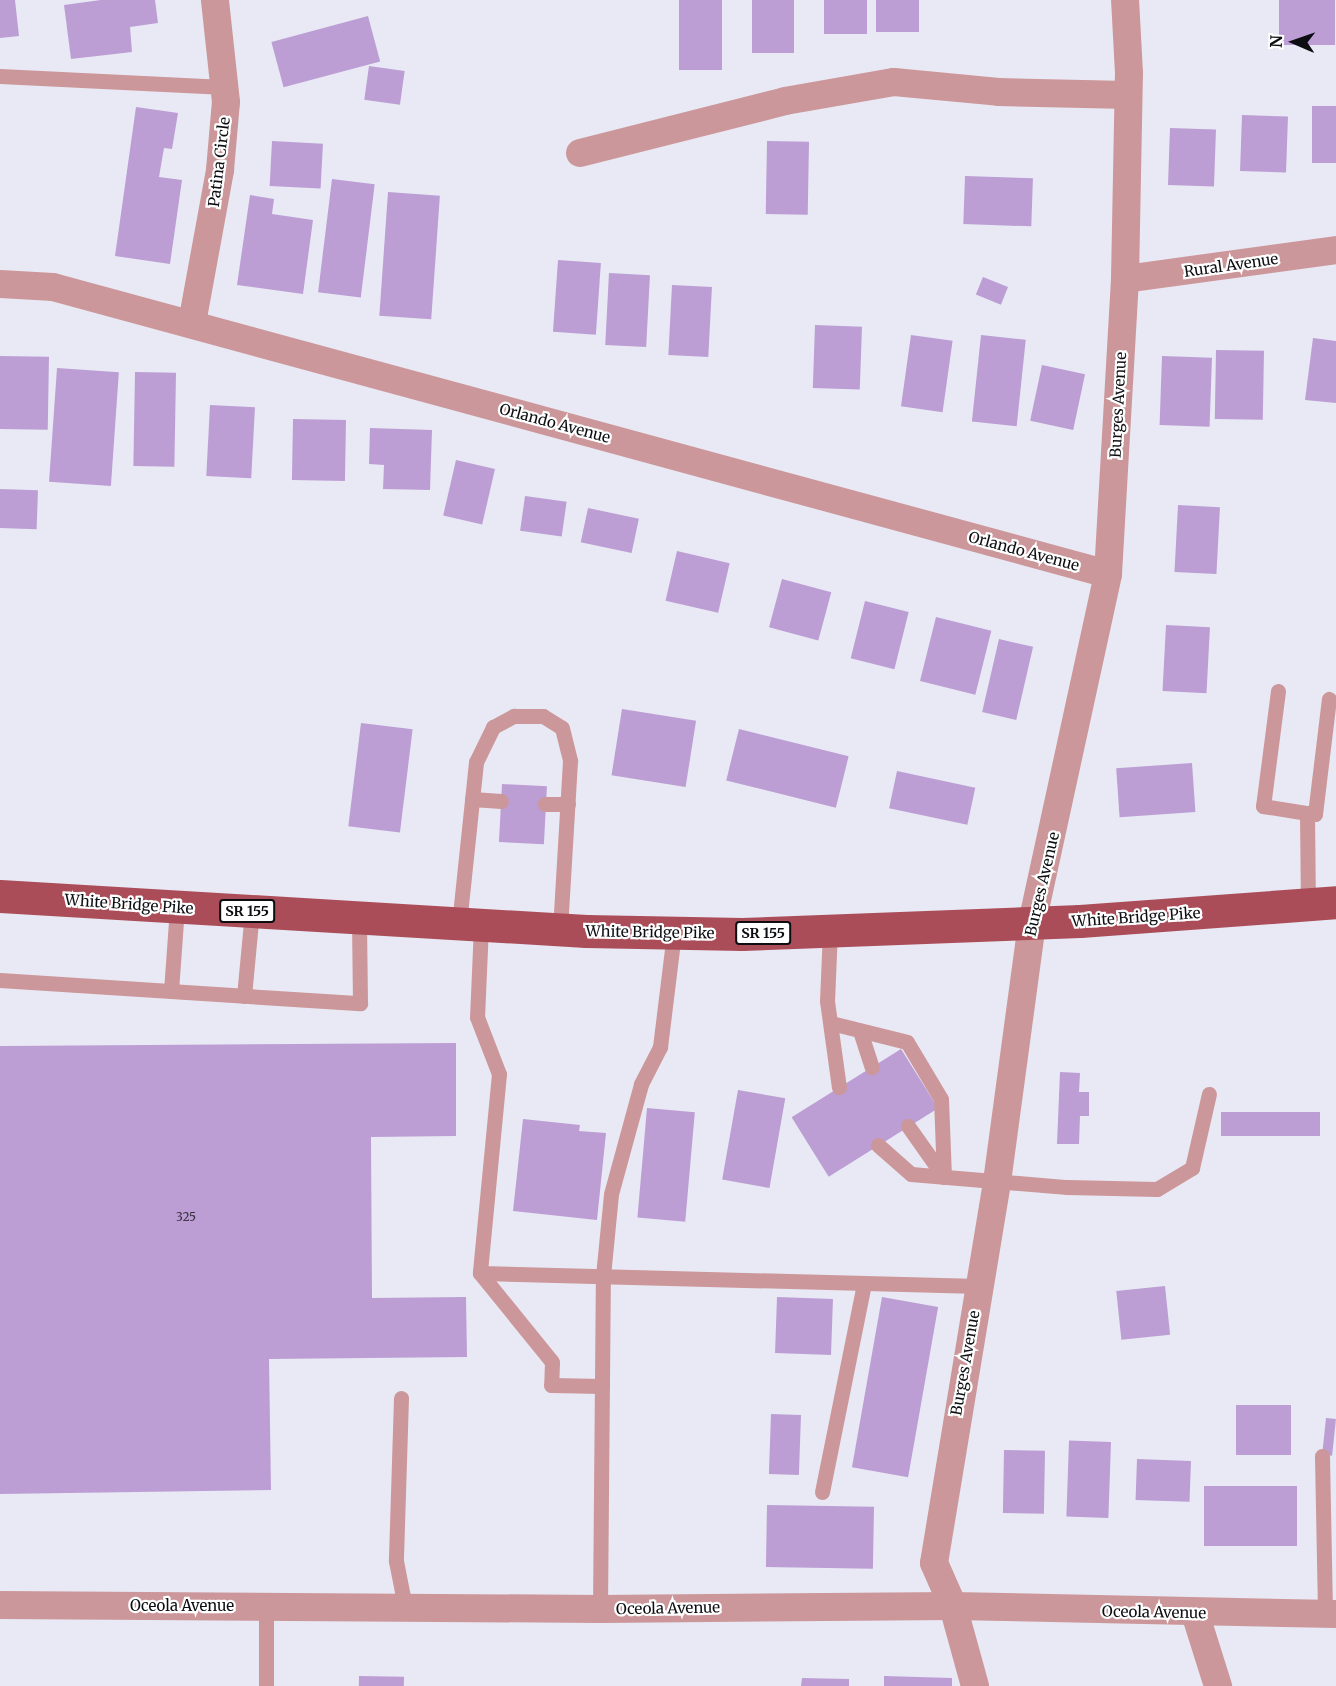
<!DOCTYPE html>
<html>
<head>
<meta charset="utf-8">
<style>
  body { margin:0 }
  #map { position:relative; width:1336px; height:1686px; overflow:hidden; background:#e8e9f4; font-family:Merriweather,serif }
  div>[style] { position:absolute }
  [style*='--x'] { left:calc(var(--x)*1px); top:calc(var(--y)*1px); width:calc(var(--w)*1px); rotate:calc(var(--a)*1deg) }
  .building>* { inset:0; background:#bc9ed4; transform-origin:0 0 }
  .lane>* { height:15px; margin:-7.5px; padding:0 7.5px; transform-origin:7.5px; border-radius:7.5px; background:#cc979a }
  .street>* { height:28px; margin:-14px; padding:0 14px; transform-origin:14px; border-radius:14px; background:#cc979a }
  .primary>* { height:33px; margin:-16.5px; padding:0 16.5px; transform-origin:16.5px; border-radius:16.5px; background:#aa4d58 }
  span { translate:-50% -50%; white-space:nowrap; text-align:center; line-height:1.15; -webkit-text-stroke:4.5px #fff; paint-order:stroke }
  .number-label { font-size:12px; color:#393242 }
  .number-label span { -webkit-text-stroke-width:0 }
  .shield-label span { padding:2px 4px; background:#fff; border:2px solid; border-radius:4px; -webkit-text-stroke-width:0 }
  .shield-label { font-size:14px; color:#0d0e11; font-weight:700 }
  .street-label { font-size:15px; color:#0d0e11 }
  .north { position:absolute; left:1264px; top:12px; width:60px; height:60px; -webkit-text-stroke:4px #fff; paint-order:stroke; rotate:272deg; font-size:16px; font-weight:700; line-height:24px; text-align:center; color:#0d0e11 }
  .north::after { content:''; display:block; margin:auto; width:21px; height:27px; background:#0d0e11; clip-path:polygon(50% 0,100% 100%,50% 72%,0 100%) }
</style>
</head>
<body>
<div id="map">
  <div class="building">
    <div style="clip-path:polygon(0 0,15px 0,19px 36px,0 38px)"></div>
    <div style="clip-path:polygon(101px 0,155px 0,158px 23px,130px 27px,132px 52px,71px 59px,64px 5px)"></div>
    <div style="left:679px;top:0;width:43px;height:70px"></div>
    <div style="left:752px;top:0;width:42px;height:53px"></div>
    <div style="left:824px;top:0;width:43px;height:34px"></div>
    <div style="left:876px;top:0;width:43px;height:32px"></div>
    <div style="left:1279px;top:0;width:56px;height:45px"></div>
    <div style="left:368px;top:16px;width:47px;height:100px;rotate:75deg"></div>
    <div style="left:369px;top:66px;width:36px;height:34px;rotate:8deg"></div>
    <div style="left:1312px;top:106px;width:24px;height:57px"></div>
    <div style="clip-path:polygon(136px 107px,178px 113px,172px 149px,164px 148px,159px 177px,182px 180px,170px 264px,115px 256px)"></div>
    <div style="left:1242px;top:115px;width:46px;height:56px;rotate:2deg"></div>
    <div style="left:1170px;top:128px;width:46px;height:57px;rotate:2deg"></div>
    <div style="left:272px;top:141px;width:51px;height:45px;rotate:3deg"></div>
    <div style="left:767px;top:141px;width:42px;height:73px;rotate:1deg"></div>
    <div style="left:965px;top:176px;width:68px;height:48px;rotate:2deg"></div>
    <div style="left:332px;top:179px;width:43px;height:114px;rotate:7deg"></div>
    <div style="left:388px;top:192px;width:52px;height:124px;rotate:4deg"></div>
    <div style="clip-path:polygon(250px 195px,274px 199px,272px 214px,313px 220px,303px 294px,237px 285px)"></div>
    <div style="left:558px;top:260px;width:43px;height:72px;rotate:4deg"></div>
    <div style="left:609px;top:273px;width:41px;height:72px;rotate:3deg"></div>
    <div style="left:983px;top:277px;width:27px;height:19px;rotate:22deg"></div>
    <div style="left:672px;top:285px;width:40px;height:70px;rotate:3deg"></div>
    <div style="left:815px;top:325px;width:47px;height:63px;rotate:2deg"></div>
    <div style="left:911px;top:335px;width:42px;height:72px;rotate:8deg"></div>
    <div style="left:981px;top:335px;width:45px;height:87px;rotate:6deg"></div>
    <div style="clip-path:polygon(1313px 338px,1336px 341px,1336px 403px,1305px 400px)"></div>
    <div style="left:1216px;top:350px;width:48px;height:69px;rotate:1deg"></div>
    <div style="left:0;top:356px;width:49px;height:73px;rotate:1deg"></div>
    <div style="left:1162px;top:356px;width:50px;height:69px;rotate:2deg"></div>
    <div style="left:1042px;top:365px;width:44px;height:57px;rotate:12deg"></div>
    <div style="left:57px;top:368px;width:62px;height:114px;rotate:4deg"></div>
    <div style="left:135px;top:372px;width:41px;height:94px;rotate:1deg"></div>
    <div style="left:210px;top:405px;width:45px;height:71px;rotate:3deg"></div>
    <div style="left:293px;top:419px;width:53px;height:61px;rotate:1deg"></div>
    <div style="clip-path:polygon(370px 428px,432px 430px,430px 490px,383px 489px,384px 465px,369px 464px)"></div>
    <div style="left:456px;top:460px;width:40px;height:57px;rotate:13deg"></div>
    <div style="left:0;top:489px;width:38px;height:39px;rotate:2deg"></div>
    <div style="left:525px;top:496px;width:42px;height:35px;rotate:8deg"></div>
    <div style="left:1178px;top:505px;width:42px;height:67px;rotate:3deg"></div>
    <div style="left:588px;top:508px;width:52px;height:35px;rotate:12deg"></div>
    <div style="left:677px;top:551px;width:54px;height:51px;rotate:13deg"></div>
    <div style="left:782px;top:579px;width:51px;height:50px;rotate:15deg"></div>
    <div style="left:865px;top:601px;width:45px;height:59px;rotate:14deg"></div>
    <div style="left:936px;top:617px;width:57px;height:66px;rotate:14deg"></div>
    <div style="left:1166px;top:625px;width:44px;height:66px;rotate:3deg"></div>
    <div style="left:999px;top:639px;width:35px;height:75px;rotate:13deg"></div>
    <div style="left:622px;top:709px;width:75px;height:67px;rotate:9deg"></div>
    <div style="left:361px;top:723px;width:52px;height:104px;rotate:7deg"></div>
    <div style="left:739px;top:729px;width:113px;height:53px;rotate:14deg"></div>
    <div style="left:1192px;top:763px;width:49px;height:76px;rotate:86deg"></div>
    <div style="left:897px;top:771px;width:80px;height:38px;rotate:12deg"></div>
    <div style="left:502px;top:784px;width:45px;height:58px;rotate:3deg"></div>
    <div style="clip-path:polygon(456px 1043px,456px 1136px,371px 1137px,372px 1298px,466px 1297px,467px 1357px,269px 1359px,271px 1490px,0 1494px,0 1046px)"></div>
    <div style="left:901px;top:1049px;width:70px;height:129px;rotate:58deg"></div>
    <div style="clip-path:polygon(1060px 1072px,1080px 1073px,1079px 1092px,1089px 1092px,1089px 1116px,1080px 1116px,1079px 1144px,1057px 1144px)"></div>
    <div style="left:738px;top:1090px;width:48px;height:91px;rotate:10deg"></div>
    <div style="left:647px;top:1108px;width:48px;height:110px;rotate:5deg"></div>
    <div style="left:1221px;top:1112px;width:99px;height:24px"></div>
    <div style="clip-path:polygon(523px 1119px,580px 1125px,579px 1131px,606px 1133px,597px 1220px,513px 1211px)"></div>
    <div style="left:1165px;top:1286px;width:49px;height:49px;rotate:84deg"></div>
    <div style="left:777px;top:1297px;width:56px;height:56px;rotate:2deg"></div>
    <div style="left:882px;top:1297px;width:57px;height:173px;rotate:10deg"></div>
    <div style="left:1236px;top:1405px;width:55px;height:50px"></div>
    <div style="left:771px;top:1414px;width:30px;height:60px;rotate:2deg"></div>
    <div style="left:1326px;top:1418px;width:10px;height:37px;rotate:6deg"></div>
    <div style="left:1111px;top:1442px;width:76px;height:42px;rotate:92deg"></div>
    <div style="left:1004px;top:1450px;width:41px;height:63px;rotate:1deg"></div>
    <div style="left:1137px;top:1459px;width:54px;height:41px;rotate:2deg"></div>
    <div style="left:1204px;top:1486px;width:93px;height:60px"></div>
    <div style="left:767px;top:1505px;width:107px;height:62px;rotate:1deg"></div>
    <div style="left:359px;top:1676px;width:45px;height:10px;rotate:1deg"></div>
    <div style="clip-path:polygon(884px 1676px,952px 1678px,952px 1686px,884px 1686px)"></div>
    <div style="clip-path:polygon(802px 1678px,849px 1679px,849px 1686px,801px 1686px)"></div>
  </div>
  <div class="lane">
    <div style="--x:0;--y:76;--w:225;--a:2.8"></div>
    <div style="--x:1278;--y:691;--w:116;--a:97.4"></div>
    <div style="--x:1263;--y:806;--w:45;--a:9"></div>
    <div style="--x:1307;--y:813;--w:92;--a:89.4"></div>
    <div style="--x:472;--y:799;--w:29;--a:4"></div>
    <div style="--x:545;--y:804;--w:23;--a:0"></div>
    <div style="--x:1307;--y:813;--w:8;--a:7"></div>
    <div style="--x:1315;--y:814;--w:116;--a:-83.1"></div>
    <div style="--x:459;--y:924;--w:163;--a:-84"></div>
    <div style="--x:476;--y:762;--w:39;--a:-64"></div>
    <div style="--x:493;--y:727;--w:24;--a:-28"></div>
    <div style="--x:514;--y:716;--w:29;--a:0"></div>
    <div style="--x:543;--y:716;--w:22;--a:32"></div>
    <div style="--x:562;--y:728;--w:34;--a:76"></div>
    <div style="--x:570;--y:761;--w:169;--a:93.4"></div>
    <div style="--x:481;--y:926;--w:91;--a:92.5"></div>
    <div style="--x:477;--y:1017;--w:61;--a:68.9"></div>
    <div style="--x:499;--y:1074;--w:200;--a:95.5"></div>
    <div style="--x:480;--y:1273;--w:114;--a:51"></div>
    <div style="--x:552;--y:1362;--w:23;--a:92"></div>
    <div style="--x:551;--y:1385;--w:51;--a:1.1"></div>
    <div style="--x:830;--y:930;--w:71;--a:92.4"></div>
    <div style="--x:827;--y:1001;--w:87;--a:82.1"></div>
    <div style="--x:0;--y:980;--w:361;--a:3.7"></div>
    <div style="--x:360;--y:1003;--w:85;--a:-90.7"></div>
    <div style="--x:171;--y:991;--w:84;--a:-85.9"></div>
    <div style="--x:244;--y:996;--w:85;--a:-84.6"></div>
    <div style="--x:831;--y:1023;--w:78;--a:14"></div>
    <div style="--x:907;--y:1042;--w:66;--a:59.2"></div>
    <div style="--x:941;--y:1099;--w:78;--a:87.8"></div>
    <div style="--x:860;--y:1031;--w:38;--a:72"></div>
    <div style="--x:908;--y:1126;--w:62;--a:54.8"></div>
    <div style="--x:878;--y:1145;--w:44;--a:41.3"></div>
    <div style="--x:911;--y:1174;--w:157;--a:4.8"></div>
    <div style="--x:1067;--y:1187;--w:90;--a:1.3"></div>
    <div style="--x:1157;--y:1189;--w:41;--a:-31"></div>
    <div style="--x:1192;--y:1168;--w:76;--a:-77.1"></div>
    <div style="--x:480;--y:1273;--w:499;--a:1.5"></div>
    <div style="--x:401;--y:1398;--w:163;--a:91.8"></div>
    <div style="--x:396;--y:1561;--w:47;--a:78.9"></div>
    <div style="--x:1322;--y:1456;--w:158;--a:88.9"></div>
    <div style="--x:822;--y:1492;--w:213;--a:-78.6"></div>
    <div style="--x:600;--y:1609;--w:333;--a:-89.5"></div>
    <div style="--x:603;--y:1276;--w:82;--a:-84.4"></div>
    <div style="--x:611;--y:1194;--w:114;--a:-74.7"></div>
    <div style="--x:641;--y:1084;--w:42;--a:-62.8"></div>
    <div style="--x:660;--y:1047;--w:115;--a:-83"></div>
    <div style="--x:266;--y:1686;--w:79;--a:-90"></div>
  </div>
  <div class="street">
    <div style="--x:580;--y:153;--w:211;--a:-14.2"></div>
    <div style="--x:785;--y:101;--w:111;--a:-9.9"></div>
    <div style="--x:894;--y:82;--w:105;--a:5.4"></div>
    <div style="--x:999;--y:92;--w:129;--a:1.3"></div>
    <div style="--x:1125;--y:279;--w:213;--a:-7.8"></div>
    <div style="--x:0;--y:284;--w:53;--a:3.2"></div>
    <div style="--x:53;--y:287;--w:1093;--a:15.22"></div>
    <div style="--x:192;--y:323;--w:156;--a:-79.6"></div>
    <div style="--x:220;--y:170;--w:68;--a:-85"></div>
    <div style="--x:226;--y:102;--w:103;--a:-96.2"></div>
    <div style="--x:0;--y:1605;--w:600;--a:0.38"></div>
    <div style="--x:600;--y:1609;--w:353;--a:-0.5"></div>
    <div style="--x:953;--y:1606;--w:383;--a:1.2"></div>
    <div style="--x:1195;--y:1613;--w:77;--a:72.5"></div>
    <div style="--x:975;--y:1686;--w:83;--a:-105.4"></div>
    <div style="--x:953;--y:1606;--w:47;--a:-113.8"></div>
    <div style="--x:934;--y:1563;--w:386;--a:-80.6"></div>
    <div style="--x:997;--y:1182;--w:261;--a:-82.3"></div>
    <div style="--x:1032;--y:923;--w:357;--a:-77.7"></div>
    <div style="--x:1108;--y:574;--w:295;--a:-86.7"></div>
    <div style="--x:1125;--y:279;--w:206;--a:-88.9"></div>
    <div style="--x:1129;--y:73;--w:73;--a:-93.1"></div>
  </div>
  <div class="primary">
    <div style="--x:0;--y:896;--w:587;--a:3.42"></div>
    <div style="--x:586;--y:931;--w:156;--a:1.1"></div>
    <div style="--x:742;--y:934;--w:338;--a:-2.2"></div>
    <div style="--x:1080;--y:921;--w:257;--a:-4.2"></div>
  </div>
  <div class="number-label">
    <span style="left:186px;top:1217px">325</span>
  </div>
  <div class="shield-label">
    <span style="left:247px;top:911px">SR 155</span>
    <span style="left:763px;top:933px">SR 155</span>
  </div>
  <div class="street-label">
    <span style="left:219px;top:162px;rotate:-83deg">Patina Circle</span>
    <span style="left:1231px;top:265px;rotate:-8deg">Rural Avenue</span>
    <span style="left:1118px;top:405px;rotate:-87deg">Burges Avenue</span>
    <span style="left:555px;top:423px;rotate:15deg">Orlando Avenue</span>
    <span style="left:1024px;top:551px;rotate:15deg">Orlando Avenue</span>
    <span style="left:1042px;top:884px;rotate:-77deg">Burges Avenue</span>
    <span style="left:129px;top:904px;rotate:4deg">White Bridge Pike</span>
    <span style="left:1136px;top:917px;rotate:-4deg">White Bridge Pike</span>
    <span style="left:650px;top:932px;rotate:1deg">White Bridge Pike</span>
    <span style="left:965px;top:1363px;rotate:-80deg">Burges Avenue</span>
    <span style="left:182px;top:1606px">Oceola Avenue</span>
    <span style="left:668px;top:1608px;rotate:-1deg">Oceola Avenue</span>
    <span style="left:1154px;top:1612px;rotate:1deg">Oceola Avenue</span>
  </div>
  <div class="north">N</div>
</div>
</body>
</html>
